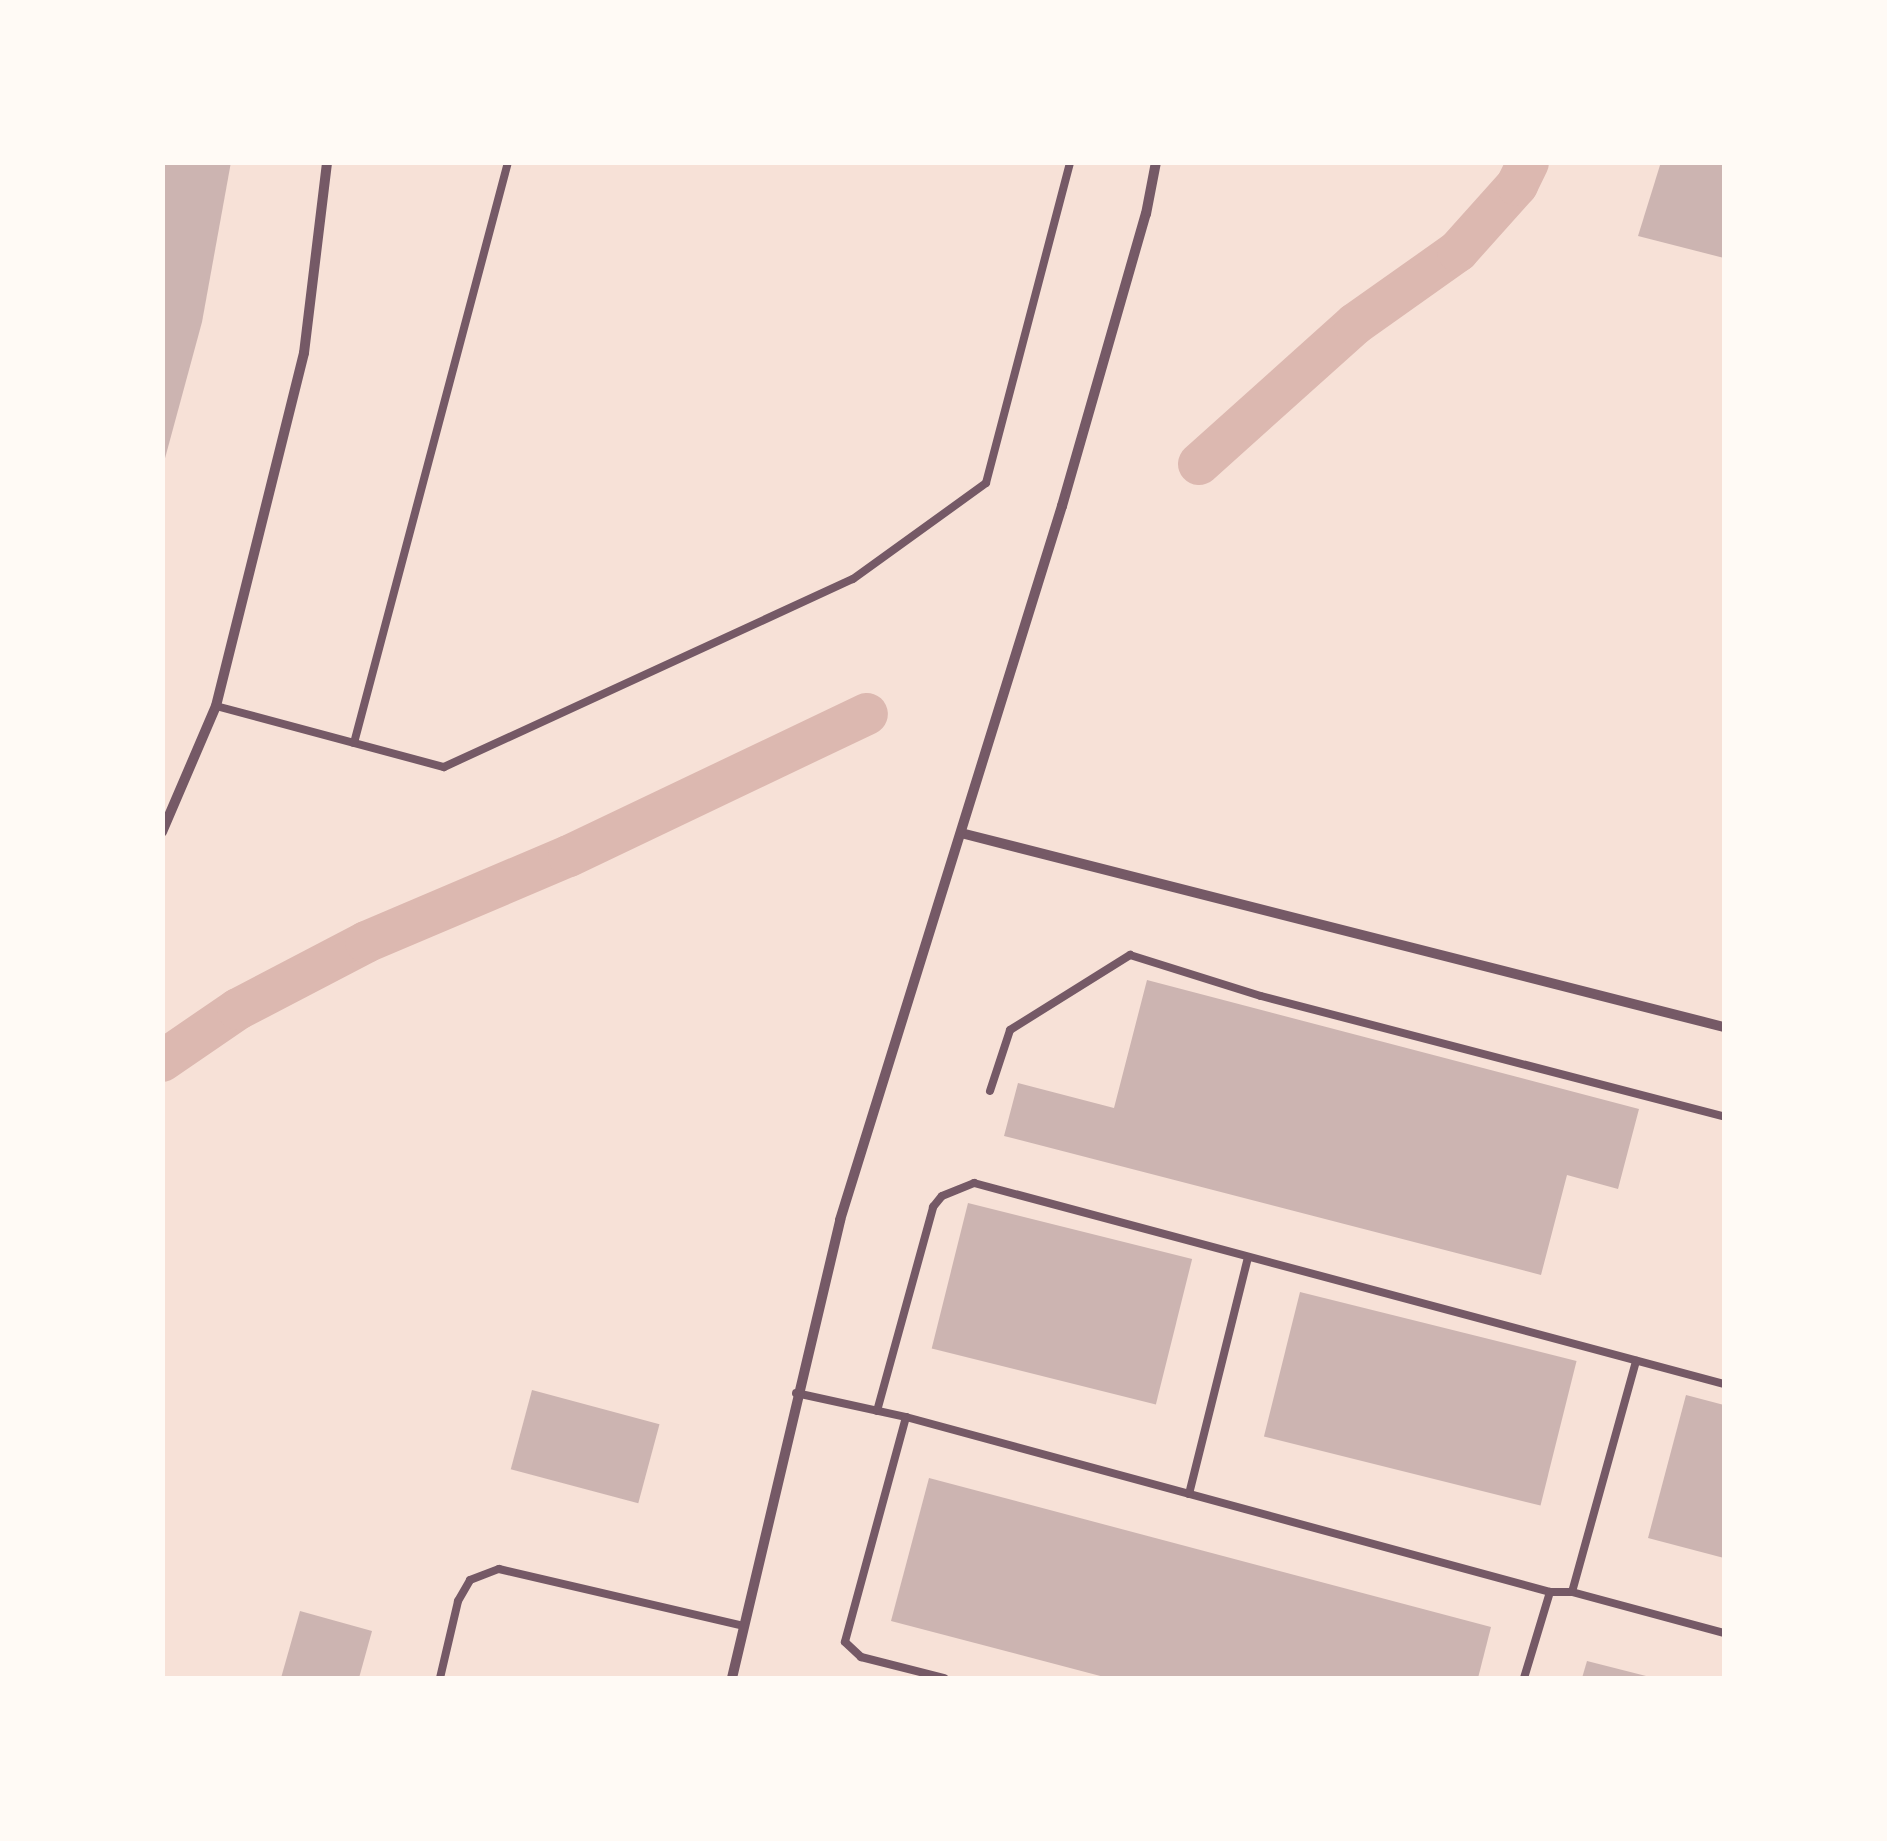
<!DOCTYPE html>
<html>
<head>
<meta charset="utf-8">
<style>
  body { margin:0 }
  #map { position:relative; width:1887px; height:1841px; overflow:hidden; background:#f7e1d7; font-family:Inter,sans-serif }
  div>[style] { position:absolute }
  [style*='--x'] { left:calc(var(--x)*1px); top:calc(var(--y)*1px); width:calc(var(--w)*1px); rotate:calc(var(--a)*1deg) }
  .canal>* { height:42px; margin:-21px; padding:0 21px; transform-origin:21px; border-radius:21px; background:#dcb8b0 }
  .building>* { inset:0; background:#ccb4b1; transform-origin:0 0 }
  .service>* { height:8px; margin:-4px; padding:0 4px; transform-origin:4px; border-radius:4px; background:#755966 }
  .minor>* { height:10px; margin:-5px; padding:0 5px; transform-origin:5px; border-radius:5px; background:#755966 }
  span { translate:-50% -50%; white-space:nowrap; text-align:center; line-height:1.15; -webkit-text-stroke:10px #fffaf5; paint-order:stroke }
  .frame { position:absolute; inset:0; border:165px solid #fffaf5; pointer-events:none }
</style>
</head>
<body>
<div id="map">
  <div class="canal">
    <div style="--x:1199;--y:464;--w:210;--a:-41.9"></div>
    <div style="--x:1355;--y:324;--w:126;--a:-35.3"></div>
    <div style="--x:1458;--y:251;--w:89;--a:-48.2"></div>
    <div style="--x:1517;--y:185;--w:25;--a:-64"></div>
    <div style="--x:162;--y:1061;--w:92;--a:-34.4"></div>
    <div style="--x:238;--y:1009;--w:144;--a:-27.6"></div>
    <div style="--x:366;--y:942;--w:220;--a:-23"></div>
    <div style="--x:569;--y:856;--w:330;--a:-25.5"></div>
  </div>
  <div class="building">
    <div style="clip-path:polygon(162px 162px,231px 162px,202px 322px,164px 462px)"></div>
    <div style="clip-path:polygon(1661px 162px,1724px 162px,1724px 258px,1638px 236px)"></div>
    <div style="clip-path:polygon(1147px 980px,1639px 1109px,1618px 1189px,1567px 1175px,1541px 1275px,1004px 1136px,1018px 1083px,1114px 1108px)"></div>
    <div style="left:968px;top:1203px;width:231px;height:150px;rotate:14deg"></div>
    <div style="left:1300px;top:1292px;width:285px;height:149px;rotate:14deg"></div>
    <div style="left:532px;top:1390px;width:132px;height:82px;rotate:15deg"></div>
    <div style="clip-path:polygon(1686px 1395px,1724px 1405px,1724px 1558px,1648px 1538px)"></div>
    <div style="clip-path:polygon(929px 1478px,1491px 1627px,1478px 1678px,1108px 1678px,891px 1621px)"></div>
    <div style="clip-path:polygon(300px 1611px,372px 1631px,359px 1678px,281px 1678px)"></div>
    <div style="clip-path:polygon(1587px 1661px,1650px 1677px,1650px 1678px,1582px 1678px)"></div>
  </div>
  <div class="service">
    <div style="--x:216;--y:706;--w:236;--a:15"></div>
    <div style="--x:444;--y:767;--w:450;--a:-24.7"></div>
    <div style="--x:853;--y:579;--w:164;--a:-35.8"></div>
    <div style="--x:986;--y:483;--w:332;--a:-75.3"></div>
    <div style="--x:354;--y:743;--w:601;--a:-75.15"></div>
    <div style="--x:990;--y:1091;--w:64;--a:-71.8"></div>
    <div style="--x:1010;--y:1030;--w:142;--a:-32"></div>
    <div style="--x:1130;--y:955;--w:137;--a:17.4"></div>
    <div style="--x:1261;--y:996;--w:479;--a:14.6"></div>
    <div style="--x:796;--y:1393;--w:113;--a:12.3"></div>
    <div style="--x:906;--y:1417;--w:667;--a:15.2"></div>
    <div style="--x:1550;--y:1592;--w:22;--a:0"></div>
    <div style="--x:1572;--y:1592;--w:157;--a:15.1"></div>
    <div style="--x:877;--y:1411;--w:212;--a:-74.6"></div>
    <div style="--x:933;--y:1207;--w:14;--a:-51"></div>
    <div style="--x:942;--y:1196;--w:35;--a:-22"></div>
    <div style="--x:974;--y:1183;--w:776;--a:15"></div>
    <div style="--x:906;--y:1417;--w:233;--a:105.2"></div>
    <div style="--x:845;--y:1642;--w:22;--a:43"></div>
    <div style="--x:861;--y:1657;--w:86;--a:14.2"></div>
    <div style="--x:1189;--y:1494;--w:244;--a:-76"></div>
    <div style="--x:1572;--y:1592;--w:240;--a:-74.5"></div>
    <div style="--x:440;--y:1678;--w:79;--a:-76.8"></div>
    <div style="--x:458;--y:1601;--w:24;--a:-60"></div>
    <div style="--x:470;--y:1580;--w:31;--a:-21"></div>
    <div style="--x:499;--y:1569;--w:252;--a:13.1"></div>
    <div style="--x:1524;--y:1678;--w:90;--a:-73.2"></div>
  </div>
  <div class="minor">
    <div style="--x:162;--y:832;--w:137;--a:-66.8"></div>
    <div style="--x:216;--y:706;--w:364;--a:-76"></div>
    <div style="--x:304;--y:353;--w:192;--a:-83.1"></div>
    <div style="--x:961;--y:833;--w:787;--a:14.27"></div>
    <div style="--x:732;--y:1678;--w:471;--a:-76.7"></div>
    <div style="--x:840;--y:1220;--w:748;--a:-72.73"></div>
    <div style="--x:1062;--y:506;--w:304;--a:-74"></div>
    <div style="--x:1146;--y:214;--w:53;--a:-79.1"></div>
  </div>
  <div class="frame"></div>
</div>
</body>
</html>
